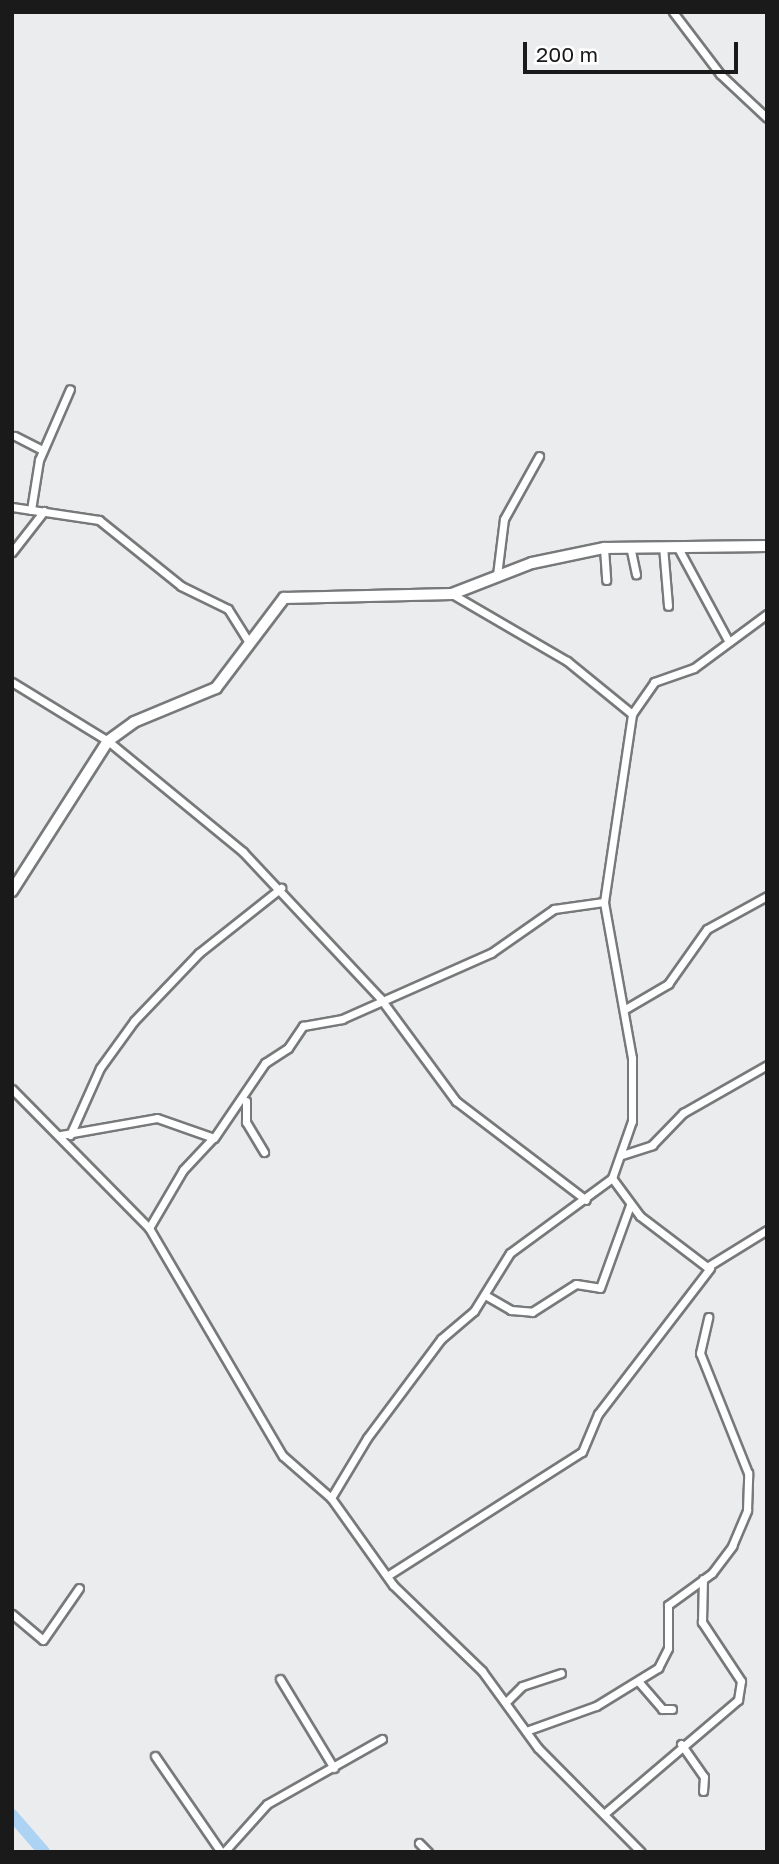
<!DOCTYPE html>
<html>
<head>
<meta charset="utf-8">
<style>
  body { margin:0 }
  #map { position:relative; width:779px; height:1864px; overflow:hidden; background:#eaeced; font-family:"Golos Text",sans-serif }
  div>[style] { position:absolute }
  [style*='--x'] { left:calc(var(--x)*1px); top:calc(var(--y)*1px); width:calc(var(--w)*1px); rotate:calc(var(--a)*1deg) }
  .river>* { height:12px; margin:-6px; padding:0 6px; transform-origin:6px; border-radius:6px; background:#acd2f4 }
  .roads { filter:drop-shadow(2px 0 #77797a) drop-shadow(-2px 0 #77797a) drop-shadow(0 2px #77797a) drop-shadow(0 -2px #77797a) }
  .minor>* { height:7px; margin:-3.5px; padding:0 3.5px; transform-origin:3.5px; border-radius:3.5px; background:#fff }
  .major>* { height:10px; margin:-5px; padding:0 5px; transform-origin:5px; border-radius:5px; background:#fff }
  span { translate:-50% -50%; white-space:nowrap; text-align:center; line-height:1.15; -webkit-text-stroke:6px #fff; paint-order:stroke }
  .frame { position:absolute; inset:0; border:14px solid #1a1a1b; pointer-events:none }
  .scale { position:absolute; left:523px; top:42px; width:215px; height:32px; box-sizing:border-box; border:4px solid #1a1a1b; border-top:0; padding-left:9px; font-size:21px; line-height:24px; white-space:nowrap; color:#1a1a1b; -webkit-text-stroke:5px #fff; paint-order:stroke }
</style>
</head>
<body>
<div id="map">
  <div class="river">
    <div style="--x:12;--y:1815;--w:49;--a:49.1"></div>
  </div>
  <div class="roads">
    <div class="minor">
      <div style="--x:673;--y:12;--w:78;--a:52.8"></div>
      <div style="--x:720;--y:74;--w:64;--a:43.1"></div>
      <div style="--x:15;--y:436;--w:31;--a:27"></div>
      <div style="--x:12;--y:507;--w:88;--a:8.5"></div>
      <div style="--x:99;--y:520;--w:105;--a:38.8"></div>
      <div style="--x:181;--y:586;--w:52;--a:26.1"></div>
      <div style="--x:228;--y:609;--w:38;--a:58"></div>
      <div style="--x:31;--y:510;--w:51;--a:-80.9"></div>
      <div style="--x:39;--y:460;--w:77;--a:-66.4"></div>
      <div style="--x:630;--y:546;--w:29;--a:78"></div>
      <div style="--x:663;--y:546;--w:60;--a:85.2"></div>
      <div style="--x:677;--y:546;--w:109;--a:61.6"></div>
      <div style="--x:604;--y:548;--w:32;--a:86"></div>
      <div style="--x:12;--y:552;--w:52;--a:-52"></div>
      <div style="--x:497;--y:575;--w:56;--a:-82.9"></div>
      <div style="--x:504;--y:519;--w:72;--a:-60.9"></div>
      <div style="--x:452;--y:594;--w:133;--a:30.2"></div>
      <div style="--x:567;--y:661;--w:84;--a:39.2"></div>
      <div style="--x:12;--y:682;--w:113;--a:31.6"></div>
      <div style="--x:108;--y:741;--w:175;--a:39.4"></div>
      <div style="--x:243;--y:852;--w:200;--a:46.8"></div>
      <div style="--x:380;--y:998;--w:128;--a:53.6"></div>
      <div style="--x:456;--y:1101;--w:163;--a:37.3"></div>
      <div style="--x:627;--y:1008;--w:48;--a:-30.3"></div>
      <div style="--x:668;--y:984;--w:67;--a:-54.7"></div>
      <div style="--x:707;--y:929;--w:68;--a:-28.8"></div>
      <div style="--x:12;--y:1089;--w:195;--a:45.4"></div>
      <div style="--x:149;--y:1228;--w:264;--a:59.6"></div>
      <div style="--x:283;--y:1456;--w:64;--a:41.2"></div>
      <div style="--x:331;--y:1498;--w:107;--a:54.5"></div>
      <div style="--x:393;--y:1585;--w:124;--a:44"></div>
      <div style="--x:482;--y:1671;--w:95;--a:54"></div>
      <div style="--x:538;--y:1748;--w:146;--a:45.3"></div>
      <div style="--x:246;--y:1101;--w:21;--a:90"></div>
      <div style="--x:246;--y:1122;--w:35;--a:59"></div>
      <div style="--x:61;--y:1135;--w:97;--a:-10"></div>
      <div style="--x:157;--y:1118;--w:60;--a:19.3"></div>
      <div style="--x:214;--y:1138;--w:91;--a:-55.8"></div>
      <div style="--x:265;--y:1063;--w:27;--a:-33"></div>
      <div style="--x:288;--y:1048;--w:27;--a:-56"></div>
      <div style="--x:303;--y:1026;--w:40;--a:-10"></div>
      <div style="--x:342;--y:1019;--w:163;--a:-23.9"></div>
      <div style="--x:491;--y:953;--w:77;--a:-34.9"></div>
      <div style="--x:554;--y:909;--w:50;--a:-8"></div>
      <div style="--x:70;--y:1135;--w:73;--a:-65.9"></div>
      <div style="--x:100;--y:1068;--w:58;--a:-54.1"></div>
      <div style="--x:134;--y:1021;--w:94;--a:-46.3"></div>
      <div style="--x:199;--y:953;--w:105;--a:-38.4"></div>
      <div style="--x:622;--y:1155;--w:32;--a:-18"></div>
      <div style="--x:652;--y:1145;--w:45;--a:-45.9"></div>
      <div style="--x:683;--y:1113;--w:97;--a:-29.7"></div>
      <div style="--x:612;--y:1178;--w:47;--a:53.6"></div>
      <div style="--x:640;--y:1216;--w:84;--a:37.3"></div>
      <div style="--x:707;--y:1267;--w:70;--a:-31.7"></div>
      <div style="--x:149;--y:1228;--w:67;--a:-59.6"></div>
      <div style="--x:183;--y:1170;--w:44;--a:-46.8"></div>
      <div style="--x:485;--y:1295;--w:30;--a:30"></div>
      <div style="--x:511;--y:1310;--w:21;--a:5"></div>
      <div style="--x:532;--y:1312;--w:52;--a:-32.5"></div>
      <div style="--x:576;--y:1284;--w:24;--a:9"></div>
      <div style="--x:600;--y:1288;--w:88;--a:-70.1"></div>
      <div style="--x:331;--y:1498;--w:70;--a:-59"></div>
      <div style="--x:367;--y:1438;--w:124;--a:-53.2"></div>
      <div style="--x:441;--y:1339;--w:43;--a:-40.3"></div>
      <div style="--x:474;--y:1311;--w:68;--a:-58.2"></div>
      <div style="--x:510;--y:1253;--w:127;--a:-36.3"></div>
      <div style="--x:612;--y:1178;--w:60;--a:-70.7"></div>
      <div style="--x:632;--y:1121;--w:63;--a:-90"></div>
      <div style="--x:632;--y:1058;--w:158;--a:-100.2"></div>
      <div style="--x:604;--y:902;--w:190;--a:-81.5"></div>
      <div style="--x:632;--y:714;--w:39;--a:-55"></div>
      <div style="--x:654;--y:682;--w:42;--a:-19.3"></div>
      <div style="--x:694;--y:668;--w:91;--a:-36.5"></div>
      <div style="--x:387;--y:1576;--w:231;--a:-32.5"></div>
      <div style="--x:582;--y:1452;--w:41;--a:-67.2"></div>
      <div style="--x:598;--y:1414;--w:184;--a:-52.5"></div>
      <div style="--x:12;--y:1614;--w:40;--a:40"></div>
      <div style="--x:43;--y:1640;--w:63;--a:-55.3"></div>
      <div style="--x:280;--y:1679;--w:104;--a:58.8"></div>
      <div style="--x:638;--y:1681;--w:37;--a:49"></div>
      <div style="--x:662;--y:1709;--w:10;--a:0"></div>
      <div style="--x:507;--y:1701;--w:21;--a:-45"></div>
      <div style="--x:522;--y:1686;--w:41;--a:-18.4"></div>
      <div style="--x:526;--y:1731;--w:74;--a:-19.7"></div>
      <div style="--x:596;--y:1706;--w:73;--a:-31.5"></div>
      <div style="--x:658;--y:1668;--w:22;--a:-63"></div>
      <div style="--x:668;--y:1648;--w:43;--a:-90"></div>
      <div style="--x:668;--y:1605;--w:54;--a:-36"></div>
      <div style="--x:712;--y:1573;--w:34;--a:-53"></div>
      <div style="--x:732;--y:1546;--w:39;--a:-67"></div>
      <div style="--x:747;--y:1510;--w:37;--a:-88"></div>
      <div style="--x:748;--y:1473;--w:129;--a:-111.8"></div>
      <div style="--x:700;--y:1353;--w:37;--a:-77"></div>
      <div style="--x:681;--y:1744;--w:40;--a:55.1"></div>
      <div style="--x:704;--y:1777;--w:14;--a:94"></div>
      <div style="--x:155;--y:1756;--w:116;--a:55.5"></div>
      <div style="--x:604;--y:1814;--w:176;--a:-40.4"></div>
      <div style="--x:738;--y:1700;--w:19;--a:-81"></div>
      <div style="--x:741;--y:1681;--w:71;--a:-123.5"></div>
      <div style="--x:702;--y:1622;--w:43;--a:-88.7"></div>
      <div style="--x:419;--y:1843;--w:13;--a:45"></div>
      <div style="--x:224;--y:1852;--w:64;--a:-48.1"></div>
      <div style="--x:267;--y:1804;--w:132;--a:-29.5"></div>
    </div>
    <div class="major">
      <div style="--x:12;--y:891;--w:178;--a:-57.4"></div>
      <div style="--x:108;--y:741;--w:32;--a:-36"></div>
      <div style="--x:134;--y:722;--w:89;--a:-22.5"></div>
      <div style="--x:216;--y:688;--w:113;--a:-52.9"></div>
      <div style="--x:284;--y:598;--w:168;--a:-1.4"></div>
      <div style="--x:452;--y:594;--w:86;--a:-21.2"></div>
      <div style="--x:532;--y:563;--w:74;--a:-11.8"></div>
      <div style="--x:604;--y:548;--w:163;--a:-0.7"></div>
    </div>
  </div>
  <div class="frame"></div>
  <div class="scale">200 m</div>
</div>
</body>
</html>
